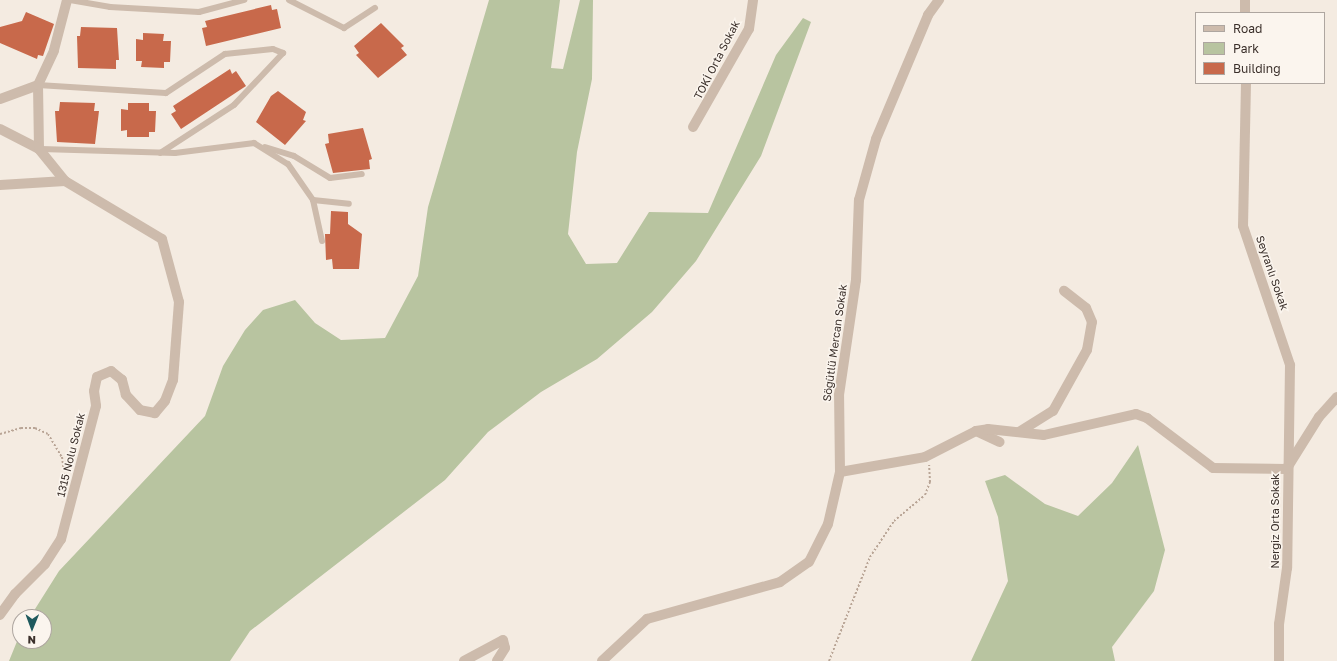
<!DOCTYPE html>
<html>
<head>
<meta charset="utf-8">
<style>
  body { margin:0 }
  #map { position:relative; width:1337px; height:661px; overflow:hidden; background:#f4ebe1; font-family:"Golos Text",sans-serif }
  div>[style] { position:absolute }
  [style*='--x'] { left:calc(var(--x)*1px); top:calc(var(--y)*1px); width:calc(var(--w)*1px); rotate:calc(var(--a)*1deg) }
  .green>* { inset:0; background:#b8c4a0 }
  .building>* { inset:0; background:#c8694b }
  .path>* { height:2px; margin-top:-1px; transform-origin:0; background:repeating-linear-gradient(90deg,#b9a596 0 2px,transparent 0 4px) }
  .service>* { height:6px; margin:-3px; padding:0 3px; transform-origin:3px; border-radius:3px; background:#cdbbac }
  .minor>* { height:10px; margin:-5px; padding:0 5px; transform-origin:5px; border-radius:5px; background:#cdbbac }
  .tertiary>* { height:10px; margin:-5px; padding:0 5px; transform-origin:5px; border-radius:5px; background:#cdbbac }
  span { translate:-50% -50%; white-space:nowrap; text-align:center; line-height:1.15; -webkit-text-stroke:3px #fbf5ee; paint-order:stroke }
  .street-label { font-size:11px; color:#3b302b }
  .legend { position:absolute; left:1195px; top:12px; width:130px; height:72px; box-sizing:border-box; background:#fbf5ee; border:1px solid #aea6a0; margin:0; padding:5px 7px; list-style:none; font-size:12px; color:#3b302b }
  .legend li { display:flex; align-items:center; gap:8px; height:20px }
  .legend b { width:20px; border:1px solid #aea6a0 }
  .north { position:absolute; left:12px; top:609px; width:40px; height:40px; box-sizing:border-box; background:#fbf5ee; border:1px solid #aea6a0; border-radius:50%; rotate:181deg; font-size:11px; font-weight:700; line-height:16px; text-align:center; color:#3b302b }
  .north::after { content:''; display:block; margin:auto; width:14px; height:18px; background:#1f5a5e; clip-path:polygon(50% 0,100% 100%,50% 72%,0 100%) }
</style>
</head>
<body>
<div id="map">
  <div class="green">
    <div style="clip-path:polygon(489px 0,560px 0,551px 68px,563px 69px,580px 0,593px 0,592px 79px,577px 152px,568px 234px,586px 264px,617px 263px,649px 212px,708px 213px,776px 55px,803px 18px,811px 22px,761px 156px,696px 261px,652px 312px,597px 359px,541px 392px,488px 432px,445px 480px,250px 631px,230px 661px,9px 661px,20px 634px,20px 641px,44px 641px,44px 617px,30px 617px,59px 571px,205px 416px,223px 366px,245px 330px,263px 310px,295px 300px,315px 323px,341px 340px,385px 338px,418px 276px,428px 207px)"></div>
    <div style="clip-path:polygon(1138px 445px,1165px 550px,1154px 591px,1112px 647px,1115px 661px,971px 661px,1008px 581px,998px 517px,985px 481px,1005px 475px,1045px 504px,1078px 516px,1112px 483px)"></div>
  </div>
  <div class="building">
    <div style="clip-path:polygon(271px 5px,272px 10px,277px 9px,281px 28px,206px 46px,202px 28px,207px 27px,205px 21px)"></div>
    <div style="clip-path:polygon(26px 12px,54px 24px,43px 56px,38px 55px,37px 59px,0 43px,0 27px,22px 21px)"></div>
    <div style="clip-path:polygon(381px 23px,404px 46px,401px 48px,407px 55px,378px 78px,356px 55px,359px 53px,354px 46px)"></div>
    <div style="clip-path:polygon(81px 27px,117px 28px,119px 60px,116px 60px,116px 69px,78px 68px,77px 36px,80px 36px)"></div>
    <div style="clip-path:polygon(143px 33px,164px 34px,163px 41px,171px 41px,170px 62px,164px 62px,164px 68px,141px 67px,142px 61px,136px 61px,136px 39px,143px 40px)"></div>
    <div style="clip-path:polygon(230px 69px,232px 74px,236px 71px,246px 86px,181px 129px,171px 114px,176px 111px,173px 106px)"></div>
    <div style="clip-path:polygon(278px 91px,306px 112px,303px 120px,306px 121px,285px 145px,256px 122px,271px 96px)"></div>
    <div style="clip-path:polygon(60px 102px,95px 103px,94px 111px,99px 111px,95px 144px,57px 142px,55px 111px,59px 111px)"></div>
    <div style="clip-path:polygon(128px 103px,149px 103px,149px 111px,156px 111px,155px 132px,149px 132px,149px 137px,127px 137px,127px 130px,121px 131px,121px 109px,128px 110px)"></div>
    <div style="clip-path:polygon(363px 128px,372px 159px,369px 160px,370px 169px,333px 173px,325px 144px,329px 143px,328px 134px)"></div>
    <div style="clip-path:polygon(331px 211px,348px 212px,348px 224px,362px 234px,359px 269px,333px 269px,332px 259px,326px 260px,325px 234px,330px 234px)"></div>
  </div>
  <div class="path">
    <div style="--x:0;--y:434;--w:22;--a:-16"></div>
    <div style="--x:21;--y:428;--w:14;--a:0"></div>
    <div style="--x:35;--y:428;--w:14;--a:25"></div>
    <div style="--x:48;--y:434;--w:27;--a:59"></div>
    <div style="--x:62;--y:457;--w:25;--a:83"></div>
    <div style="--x:829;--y:661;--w:112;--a:-68.5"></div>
    <div style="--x:870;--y:557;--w:43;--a:-56.3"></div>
    <div style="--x:894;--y:521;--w:40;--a:-40"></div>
    <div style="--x:925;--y:495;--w:14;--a:-69"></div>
    <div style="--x:930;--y:482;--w:17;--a:-93"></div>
  </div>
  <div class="service">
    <div style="--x:70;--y:0;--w:41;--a:9.9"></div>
    <div style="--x:110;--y:7;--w:89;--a:3.2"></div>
    <div style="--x:199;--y:12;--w:47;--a:-14.9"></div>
    <div style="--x:289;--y:0;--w:62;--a:27"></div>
    <div style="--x:344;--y:28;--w:37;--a:-33"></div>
    <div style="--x:38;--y:85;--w:128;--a:3.6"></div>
    <div style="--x:166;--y:93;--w:71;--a:-33.5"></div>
    <div style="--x:225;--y:54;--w:48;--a:-5.9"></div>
    <div style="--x:273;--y:49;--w:11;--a:22"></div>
    <div style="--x:283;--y:53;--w:71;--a:133.3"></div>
    <div style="--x:234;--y:105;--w:88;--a:147"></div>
    <div style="--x:265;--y:147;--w:30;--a:17"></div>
    <div style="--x:294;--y:156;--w:42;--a:31.4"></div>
    <div style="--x:330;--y:178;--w:32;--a:-7"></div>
    <div style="--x:41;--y:149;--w:134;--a:1.7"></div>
    <div style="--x:175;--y:153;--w:80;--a:-7.2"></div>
    <div style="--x:254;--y:143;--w:40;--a:32"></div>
    <div style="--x:288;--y:164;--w:44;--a:55.2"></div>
    <div style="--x:313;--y:200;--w:36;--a:6"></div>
    <div style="--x:313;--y:200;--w:42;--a:77.6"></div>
  </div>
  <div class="minor">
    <div style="--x:1245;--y:0;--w:13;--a:90"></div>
    <div style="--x:1246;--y:83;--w:143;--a:91.2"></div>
    <div style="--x:1243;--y:226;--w:147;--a:71.3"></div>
    <div style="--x:1290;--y:365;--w:203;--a:90.8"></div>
    <div style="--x:1287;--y:568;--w:57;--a:98.1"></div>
    <div style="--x:1279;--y:624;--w:37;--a:90"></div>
    <div style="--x:38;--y:85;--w:64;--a:89.1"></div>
    <div style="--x:693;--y:127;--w:113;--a:-60.3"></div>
    <div style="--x:749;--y:29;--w:29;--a:-82"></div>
    <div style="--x:0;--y:129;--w:44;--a:27.1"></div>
    <div style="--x:39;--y:149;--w:41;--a:50.9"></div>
    <div style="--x:65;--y:181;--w:113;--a:30.9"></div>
    <div style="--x:162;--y:239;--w:65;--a:74.9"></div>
    <div style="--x:179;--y:302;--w:78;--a:94.4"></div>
    <div style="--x:173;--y:380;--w:22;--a:111"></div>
    <div style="--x:165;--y:401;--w:16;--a:130"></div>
    <div style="--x:155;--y:413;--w:15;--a:-169"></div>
    <div style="--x:140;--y:410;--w:21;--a:-133"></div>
    <div style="--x:126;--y:395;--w:16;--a:-105"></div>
    <div style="--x:122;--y:380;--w:14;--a:-141"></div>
    <div style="--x:111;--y:371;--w:15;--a:157"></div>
    <div style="--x:97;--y:377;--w:14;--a:102"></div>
    <div style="--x:94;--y:391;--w:15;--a:82"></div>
    <div style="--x:96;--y:406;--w:138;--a:104.7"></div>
    <div style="--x:61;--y:539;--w:30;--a:123"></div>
    <div style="--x:45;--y:564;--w:42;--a:135"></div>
    <div style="--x:15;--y:594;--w:26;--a:126"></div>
    <div style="--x:0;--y:185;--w:65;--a:-3.5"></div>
    <div style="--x:976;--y:431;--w:26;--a:25"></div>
    <div style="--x:1019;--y:432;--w:40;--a:-32"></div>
    <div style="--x:1053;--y:411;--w:70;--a:-60.9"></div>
    <div style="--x:1087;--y:350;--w:28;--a:-80"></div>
    <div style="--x:1092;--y:322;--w:15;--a:-113"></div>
    <div style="--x:1086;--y:308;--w:28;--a:-142"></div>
    <div style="--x:1287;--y:468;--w:60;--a:-57.9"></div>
    <div style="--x:1319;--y:417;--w:27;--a:-48"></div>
    <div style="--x:840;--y:472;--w:86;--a:-10"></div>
    <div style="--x:925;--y:457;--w:57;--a:-27"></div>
    <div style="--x:976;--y:431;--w:12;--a:-9"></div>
    <div style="--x:988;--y:429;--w:56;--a:6.1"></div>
    <div style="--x:1044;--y:435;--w:94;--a:-12.9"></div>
    <div style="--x:1136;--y:414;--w:12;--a:20"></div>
    <div style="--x:1147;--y:418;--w:83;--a:37.1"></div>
    <div style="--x:1213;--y:468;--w:73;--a:0.8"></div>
    <div style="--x:602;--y:661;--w:62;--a:-43"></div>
    <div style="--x:647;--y:619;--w:138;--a:-15.5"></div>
    <div style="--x:780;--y:582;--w:35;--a:-35"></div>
    <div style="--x:809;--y:562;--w:42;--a:-63.4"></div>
    <div style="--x:828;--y:524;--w:53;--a:-77"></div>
    <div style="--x:840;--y:472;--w:77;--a:-90.7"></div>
    <div style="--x:839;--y:395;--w:116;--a:-81.6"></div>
    <div style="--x:856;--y:280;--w:80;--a:-87.9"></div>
    <div style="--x:859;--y:200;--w:63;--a:-74.4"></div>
    <div style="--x:876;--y:139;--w:134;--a:-67.2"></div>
    <div style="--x:928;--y:15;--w:19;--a:-54"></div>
  </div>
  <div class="tertiary">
    <div style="--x:0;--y:99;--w:40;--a:-20.2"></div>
    <div style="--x:38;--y:85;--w:38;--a:-65"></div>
    <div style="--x:54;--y:50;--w:52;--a:-75.4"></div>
    <div style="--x:464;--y:661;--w:44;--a:-28.3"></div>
    <div style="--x:503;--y:640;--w:8;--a:76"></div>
    <div style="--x:505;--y:648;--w:15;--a:122"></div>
  </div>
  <div class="street-label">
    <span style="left:717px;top:60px;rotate:-63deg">TOKİ Orta Sokak</span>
    <span style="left:1272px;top:273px;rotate:71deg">Seyranlı Sokak</span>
    <span style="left:835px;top:343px;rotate:-82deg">Söğütlü Mercan Sokak</span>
    <span style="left:71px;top:455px;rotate:-76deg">1315 Nolu Sokak</span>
    <span style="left:1275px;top:521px;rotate:-90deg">Nergiz Orta Sokak</span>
  </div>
  <ul class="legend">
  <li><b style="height:5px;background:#cdbbac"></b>Road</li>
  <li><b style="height:11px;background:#b8c4a0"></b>Park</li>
  <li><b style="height:11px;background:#c8694b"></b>Building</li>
  </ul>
  <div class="north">N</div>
</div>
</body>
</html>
